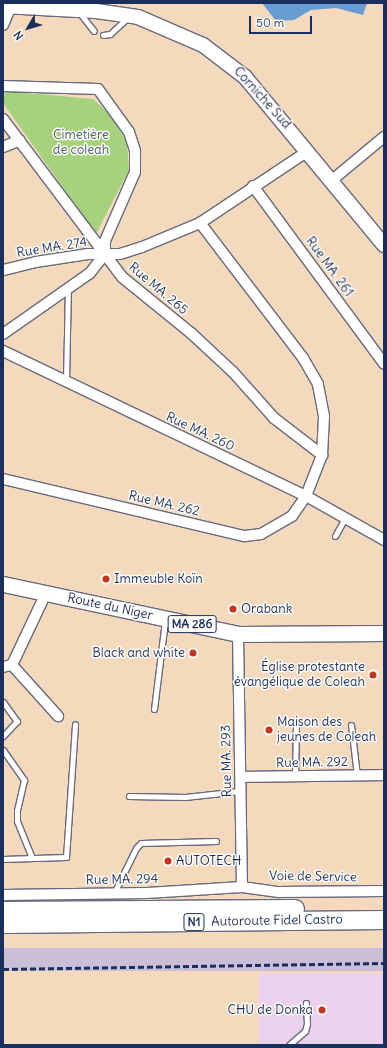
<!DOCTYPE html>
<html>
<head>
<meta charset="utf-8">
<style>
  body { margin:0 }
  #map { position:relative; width:387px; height:1048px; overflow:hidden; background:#f4d9bc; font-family:Delius,sans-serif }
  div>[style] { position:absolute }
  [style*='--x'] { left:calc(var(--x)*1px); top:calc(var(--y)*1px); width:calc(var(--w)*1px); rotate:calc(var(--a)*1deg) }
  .built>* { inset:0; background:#ead1ed; transform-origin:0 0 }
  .industrial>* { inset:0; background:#cabfd7; transform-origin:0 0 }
  .green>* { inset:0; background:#a6d17d }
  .water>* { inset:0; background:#669ed4 }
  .roads { filter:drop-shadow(1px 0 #676a7f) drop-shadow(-1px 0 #676a7f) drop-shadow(0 1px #676a7f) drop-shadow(0 -1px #676a7f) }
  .lane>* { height:5px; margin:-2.5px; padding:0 2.5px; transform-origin:2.5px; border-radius:2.5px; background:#fff }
  .street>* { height:10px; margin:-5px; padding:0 5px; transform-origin:5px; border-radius:5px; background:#fff }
  .secondary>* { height:14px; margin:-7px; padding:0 7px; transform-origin:7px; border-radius:7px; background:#fff }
  .primary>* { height:15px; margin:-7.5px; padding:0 7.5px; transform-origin:7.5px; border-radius:7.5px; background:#fff }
  .highway>* { height:18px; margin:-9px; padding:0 9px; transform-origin:9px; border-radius:9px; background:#fff }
  .rail>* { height:2.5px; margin-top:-1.25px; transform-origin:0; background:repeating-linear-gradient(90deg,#1b2f5e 0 6px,transparent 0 9px) }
  .dots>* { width:11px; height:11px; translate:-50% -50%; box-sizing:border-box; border:2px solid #fdfcf7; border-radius:50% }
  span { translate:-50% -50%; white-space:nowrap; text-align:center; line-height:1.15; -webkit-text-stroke:3px #fdfcf7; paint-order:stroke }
  .shield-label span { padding:1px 3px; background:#fdfcf7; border:1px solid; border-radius:3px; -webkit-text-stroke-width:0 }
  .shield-label { font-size:12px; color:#1b2f5e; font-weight:700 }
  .street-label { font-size:13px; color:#1b2f5e }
  .park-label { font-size:13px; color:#456067 }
  .poi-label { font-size:13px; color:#1b2f5e }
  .left { translate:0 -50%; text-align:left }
  .right { translate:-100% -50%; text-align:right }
  .frame { position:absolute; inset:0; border:4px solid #1b2f5e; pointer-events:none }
  .north { position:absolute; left:8px; top:8px; width:40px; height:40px; -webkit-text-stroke:3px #fdfcf7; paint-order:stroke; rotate:232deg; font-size:11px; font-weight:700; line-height:16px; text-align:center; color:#1b2f5e }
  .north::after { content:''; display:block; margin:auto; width:14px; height:18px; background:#1b2f5e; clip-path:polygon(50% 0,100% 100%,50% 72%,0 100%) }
  .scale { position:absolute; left:249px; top:16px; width:63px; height:18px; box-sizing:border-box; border:2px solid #1b2f5e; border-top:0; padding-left:5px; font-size:12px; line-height:14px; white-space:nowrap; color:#1b2f5e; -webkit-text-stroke:3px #fdfcf7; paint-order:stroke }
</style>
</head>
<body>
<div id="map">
  <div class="built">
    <div style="left:384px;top:973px;width:72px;height:125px;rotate:90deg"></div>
  </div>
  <div class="industrial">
    <div style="left:384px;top:948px;width:23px;height:381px;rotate:90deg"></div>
  </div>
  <div class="green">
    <div style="clip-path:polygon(5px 91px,93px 99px,113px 117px,127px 144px,129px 170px,96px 234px,3px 103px)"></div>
  </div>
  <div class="water">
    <div style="clip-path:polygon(262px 3px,367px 3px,363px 15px,336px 8px,311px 10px,294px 20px,276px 21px)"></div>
  </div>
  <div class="roads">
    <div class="lane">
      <div style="--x:79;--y:12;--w:24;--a:52"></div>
      <div style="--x:103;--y:35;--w:7;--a:-8"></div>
      <div style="--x:110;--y:34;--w:23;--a:-43"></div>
      <div style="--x:66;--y:381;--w:92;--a:-88.8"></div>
      <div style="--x:335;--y:536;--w:21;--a:-61"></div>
      <div style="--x:3;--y:702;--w:24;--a:54"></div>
      <div style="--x:17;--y:721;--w:21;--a:133"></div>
      <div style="--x:154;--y:709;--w:89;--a:-82.9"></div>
      <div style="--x:351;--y:725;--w:50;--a:83.2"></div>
      <div style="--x:3;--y:750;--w:37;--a:55"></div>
      <div style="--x:24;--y:780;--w:31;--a:103"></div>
      <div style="--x:17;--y:810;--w:11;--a:90"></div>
      <div style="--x:17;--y:821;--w:38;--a:68"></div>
      <div style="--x:295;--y:777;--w:52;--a:-88.9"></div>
      <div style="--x:129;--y:796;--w:56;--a:1"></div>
      <div style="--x:185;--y:797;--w:55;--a:-6.2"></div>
      <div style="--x:3;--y:859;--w:63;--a:-1.8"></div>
      <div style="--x:66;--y:857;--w:133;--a:-86.1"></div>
      <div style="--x:114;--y:893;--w:50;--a:-63.9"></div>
      <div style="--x:136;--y:848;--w:7;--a:-45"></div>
      <div style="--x:141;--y:843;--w:75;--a:-1.5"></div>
      <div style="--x:289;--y:1045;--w:21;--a:-41"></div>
      <div style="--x:305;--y:1031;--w:7;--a:-74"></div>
      <div style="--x:307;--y:1024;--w:21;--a:-93"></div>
    </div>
    <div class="street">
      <div style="--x:3;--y:25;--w:21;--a:-67"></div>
      <div style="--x:3;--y:86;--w:95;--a:1.8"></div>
      <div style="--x:98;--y:89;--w:53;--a:54.2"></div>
      <div style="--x:129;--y:132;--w:20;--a:72"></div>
      <div style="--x:135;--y:151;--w:21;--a:90"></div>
      <div style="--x:135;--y:172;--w:75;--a:113.5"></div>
      <div style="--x:105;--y:241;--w:13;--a:90"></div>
      <div style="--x:105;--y:254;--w:17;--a:180"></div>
      <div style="--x:88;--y:254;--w:53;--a:171.3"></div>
      <div style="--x:36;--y:262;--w:34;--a:166"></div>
      <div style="--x:3;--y:119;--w:198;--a:53"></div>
      <div style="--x:122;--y:277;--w:89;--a:39.1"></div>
      <div style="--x:191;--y:333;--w:57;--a:42.9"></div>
      <div style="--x:233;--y:372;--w:62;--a:48.3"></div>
      <div style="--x:274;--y:418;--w:61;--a:37.6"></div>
      <div style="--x:3;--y:147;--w:18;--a:-22"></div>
      <div style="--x:331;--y:181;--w:69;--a:-39.7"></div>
      <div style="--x:253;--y:186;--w:221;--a:53.6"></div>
      <div style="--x:3;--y:334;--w:106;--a:-35"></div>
      <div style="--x:90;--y:273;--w:24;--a:-52"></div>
      <div style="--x:105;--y:254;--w:15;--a:0"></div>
      <div style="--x:120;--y:254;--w:23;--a:-18"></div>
      <div style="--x:142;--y:247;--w:63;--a:-22.5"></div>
      <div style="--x:200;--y:223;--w:130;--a:-33.7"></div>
      <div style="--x:3;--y:351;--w:336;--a:25.6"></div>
      <div style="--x:306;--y:496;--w:90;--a:29.4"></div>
      <div style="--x:3;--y:479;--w:249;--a:13.3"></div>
      <div style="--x:245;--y:536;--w:16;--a:-7"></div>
      <div style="--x:261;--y:534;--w:36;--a:-30"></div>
      <div style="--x:292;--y:516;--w:24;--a:-55"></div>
      <div style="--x:306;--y:496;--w:44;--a:-68.7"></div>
      <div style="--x:322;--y:455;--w:39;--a:-87"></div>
      <div style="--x:324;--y:416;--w:33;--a:-101"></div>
      <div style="--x:318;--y:384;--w:30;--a:-120"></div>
      <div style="--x:303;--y:358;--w:170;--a:-127.3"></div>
      <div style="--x:238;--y:634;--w:253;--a:89.1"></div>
      <div style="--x:12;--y:665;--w:69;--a:48"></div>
      <div style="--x:3;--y:667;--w:9;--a:-13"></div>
      <div style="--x:12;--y:665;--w:80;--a:-64.7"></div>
      <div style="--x:241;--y:777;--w:143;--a:-0.8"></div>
      <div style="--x:3;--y:895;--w:144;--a:-0.8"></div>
      <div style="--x:147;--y:893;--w:95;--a:-3.6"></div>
      <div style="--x:242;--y:887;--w:37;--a:8"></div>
      <div style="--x:279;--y:892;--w:105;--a:-0.5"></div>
    </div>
    <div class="secondary">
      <div style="--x:3;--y:6;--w:93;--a:3.1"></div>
      <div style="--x:96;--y:11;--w:42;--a:8.1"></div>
      <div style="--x:138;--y:17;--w:71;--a:23.3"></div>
      <div style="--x:203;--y:45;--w:53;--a:37.3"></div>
      <div style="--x:245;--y:77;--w:218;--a:50.4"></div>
    </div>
    <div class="primary">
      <div style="--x:3;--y:584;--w:240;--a:12"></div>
      <div style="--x:238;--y:634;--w:146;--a:-0.4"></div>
    </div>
    <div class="highway">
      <div style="--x:3;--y:911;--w:292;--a:-0.4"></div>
      <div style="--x:3;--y:924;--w:381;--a:-0.6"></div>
    </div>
  </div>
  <div class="rail">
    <div style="--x:3;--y:969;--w:381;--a:-0.9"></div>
  </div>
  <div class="dots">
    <div style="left:106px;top:579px;background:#c8321e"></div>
    <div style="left:233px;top:609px;background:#c8321e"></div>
    <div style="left:193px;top:653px;background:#c8321e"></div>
    <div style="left:373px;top:675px;background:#c8321e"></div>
    <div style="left:269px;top:730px;background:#c8321e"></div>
    <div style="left:168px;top:861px;background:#c8321e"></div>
    <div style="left:322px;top:1010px;background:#c8321e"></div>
  </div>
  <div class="shield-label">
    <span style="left:192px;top:624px">MA 286</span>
    <span style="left:194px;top:922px">N1</span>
  </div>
  <div class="street-label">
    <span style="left:262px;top:98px;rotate:48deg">Corniche Sud</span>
    <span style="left:52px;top:248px;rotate:-9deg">Rue MA. 274</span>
    <span style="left:329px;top:267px;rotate:54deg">Rue MA. 261</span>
    <span style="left:158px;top:289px;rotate:40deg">Rue MA. 265</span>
    <span style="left:200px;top:432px;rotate:25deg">Rue MA. 260</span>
    <span style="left:164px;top:504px;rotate:13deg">Rue MA. 262</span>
    <span style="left:110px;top:607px;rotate:12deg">Route du Niger</span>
    <span style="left:227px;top:761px;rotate:-91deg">Rue MA. 293</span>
    <span style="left:312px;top:763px;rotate:-1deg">Rue MA. 292</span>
    <span style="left:313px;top:877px;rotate:1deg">Voie de Service</span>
    <span style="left:122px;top:880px;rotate:-1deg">Rue MA. 294</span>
    <span style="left:277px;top:921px;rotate:-1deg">Autoroute Fidel Castro</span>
  </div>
  <div class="park-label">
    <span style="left:81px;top:143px">Cimetière<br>de coleah</span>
  </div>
  <div class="poi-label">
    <span class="left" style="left:114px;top:579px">Immeuble Koïn</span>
    <span class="left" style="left:241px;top:609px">Orabank</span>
    <span class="right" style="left:185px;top:653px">Black and white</span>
    <span class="right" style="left:365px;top:675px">Église protestante<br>évangélique de Coleah</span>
    <span class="left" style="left:277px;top:730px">Maison des<br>jeunes de Coleah</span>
    <span class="left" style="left:176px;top:861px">AUTOTECH</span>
    <span class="right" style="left:313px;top:1010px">CHU de Donka</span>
  </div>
  <div class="frame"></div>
  <div class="north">N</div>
  <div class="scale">50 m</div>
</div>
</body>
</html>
